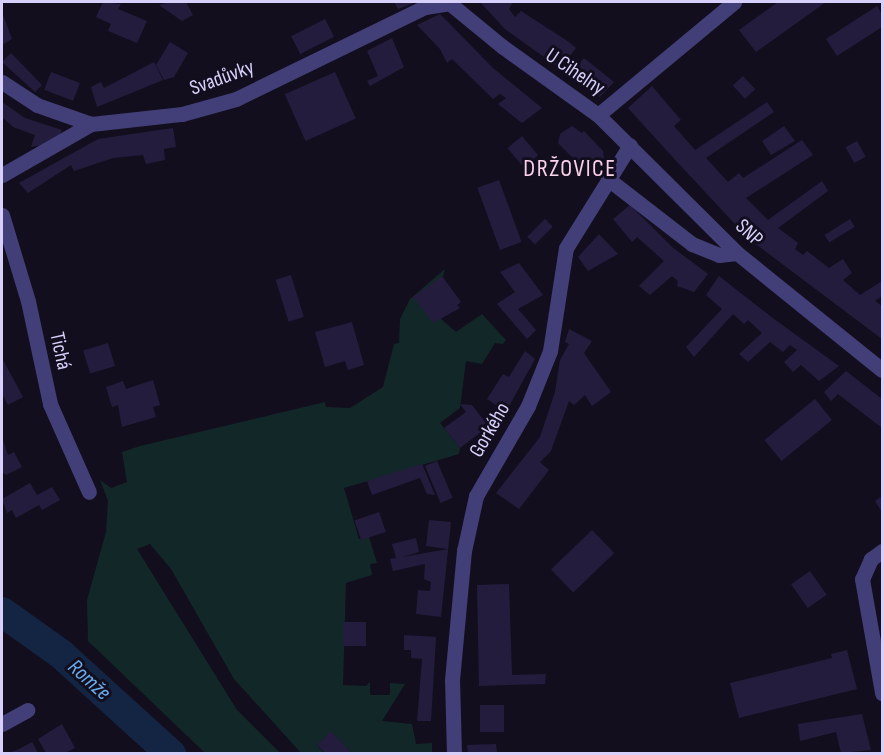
<!DOCTYPE html>
<html>
<head>
<meta charset="utf-8">
<style>
  body { margin:0 }
  #map { position:relative; width:884px; height:755px; overflow:hidden; background:#120e1e; font-family:"Sofia Sans Condensed",sans-serif }
  div>[style] { position:absolute }
  [style*='--x'] { left:calc(var(--x)*1px); top:calc(var(--y)*1px); width:calc(var(--w)*1px); rotate:calc(var(--a)*1deg) }
  .green>* { inset:0; background:#122727 }
  .river>* { height:30px; margin:-15px; padding:0 15px; transform-origin:15px; border-radius:15px; background:#132543 }
  .building>* { inset:0; background:#241c3d; transform-origin:0 0 }
  .minor>* { height:15px; margin:-7.5px; padding:0 7.5px; transform-origin:7.5px; border-radius:7.5px; background:#423e78 }
  span { translate:-50% -50%; white-space:nowrap; text-align:center; line-height:1.15; -webkit-text-stroke:6px #120e1e; paint-order:stroke }
  .street-label { font-size:21px; color:#d6d0fa }
  .water-label { font-size:22px; color:#69adef; font-style:italic }
  .quarter-label { font-size:24px; color:#fad2ea; letter-spacing:1.5px }
  .frame { position:absolute; inset:0; border:3px solid #d6d0fa; pointer-events:none }
</style>
</head>
<body>
<div id="map">
  <div class="green">
    <div style="clip-path:polygon(445px 269px,443px 276px,415px 297px,434px 322px,440px 318px,456px 332px,482px 314px,506px 340px,503px 344px,495px 343px,482px 364px,466px 361px,460px 408px,440px 423px,460px 448px,459px 454px,344px 488px,359px 539px,369px 537px,377px 563px,370px 564px,372px 575px,346px 583px,343px 685px,366px 686px,370px 682px,370px 695px,390px 695px,390px 683px,405px 684px,382px 721px,412px 724px,416px 744px,432px 743px,432px 753px,352px 753px,331px 732px,317px 745px,324px 753px,301px 753px,234px 679px,171px 569px,150px 544px,137px 549px,237px 710px,280px 753px,205px 753px,88px 641px,87px 600px,106px 532px,108px 501px,100px 480px,111px 488px,127px 482px,122px 452px,140px 446px,325px 402px,326px 407px,350px 408px,383px 387px,394px 344px,399px 343px,400px 319px,410px 299px)"></div>
  </div>
  <div class="river">
    <div style="--x:2;--y:612;--w:72;--a:35.4"></div>
    <div style="--x:61;--y:654;--w:149;--a:42.3"></div>
  </div>
  <div class="building">
    <div style="clip-path:polygon(103px 2px,121px 4px,118px 9px,147px 21px,137px 43px,108px 31px,111px 24px,96px 17px)"></div>
    <div style="clip-path:polygon(169px 2px,186px 2px,193px 15px,182px 21px,159px 5px)"></div>
    <div style="clip-path:polygon(394px 2px,416px 2px,398px 9px)"></div>
    <div style="clip-path:polygon(480px 2px,513px 2px,509px 9px,515px 17px,521px 11px,569px 42px,576px 48px,570px 56px,580px 63px,584px 58px,614px 82px,600px 97px,505px 29px)"></div>
    <div style="clip-path:polygon(778px 2px,826px 2px,756px 52px,739px 30px)"></div>
    <div style="clip-path:polygon(877px 6px,882px 14px,882px 27px,837px 56px,826px 39px)"></div>
    <div style="clip-path:polygon(2px 12px,12px 39px,2px 45px)"></div>
    <div style="clip-path:polygon(440px 14px,493px 68px,542px 108px,522px 123px,498px 104px,506px 98px,500px 94px,493px 99px,452px 59px,447px 63px,440px 49px,417px 25px)"></div>
    <div style="left:325px;top:19px;width:20px;height:38px;rotate:63deg"></div>
    <div style="clip-path:polygon(392px 38px,404px 67px,370px 86px,367px 81px,378px 76px,367px 51px)"></div>
    <div style="clip-path:polygon(170px 42px,188px 53px,174px 77px,164px 80px,156px 65px)"></div>
    <div style="clip-path:polygon(11px 53px,42px 85px,35px 92px,2px 62px)"></div>
    <div style="clip-path:polygon(154px 62px,163px 80px,97px 107px,91px 87px,101px 82px,104px 88px)"></div>
    <div style="left:51px;top:72px;width:31px;height:19px;rotate:21deg"></div>
    <div style="left:335px;top:72px;width:51px;height:55px;rotate:66deg"></div>
    <div style="left:743px;top:76px;width:18px;height:14px;rotate:47deg"></div>
    <div style="clip-path:polygon(652px 86px,681px 120px,674px 126px,695px 150px,767px 102px,774px 112px,706px 158px,728px 182px,739px 173px,743px 178px,802px 140px,813px 155px,746px 198px,768px 220px,822px 181px,828px 191px,778px 228px,798px 243px,795px 249px,803px 255px,807px 251px,829px 268px,843px 259px,852px 273px,843px 280px,860px 295px,882px 281px,882px 296px,875px 301px,882px 306px,882px 339px,749px 239px,678px 163px,628px 108px)"></div>
    <div style="clip-path:polygon(2px 102px,25px 118px,62px 130px,58px 142px,31px 147px,35px 135px,13px 127px,2px 117px)"></div>
    <div style="clip-path:polygon(572px 126px,582px 133px,584px 131px,603px 151px,604px 158px,597px 167px,579px 164px,558px 143px,560px 134px)"></div>
    <div style="clip-path:polygon(784px 126px,795px 141px,771px 155px,762px 141px)"></div>
    <div style="clip-path:polygon(173px 128px,176px 147px,164px 149px,165px 160px,146px 164px,143px 155px,113px 158px,74px 171px,71px 165px,28px 193px,19px 183px,98px 139px)"></div>
    <div style="left:522px;top:136px;width:25px;height:19px;rotate:50deg"></div>
    <div style="left:857px;top:141px;width:18px;height:13px;rotate:61deg"></div>
    <div style="left:499px;top:180px;width:66px;height:23px;rotate:70deg"></div>
    <div style="clip-path:polygon(630px 205px,672px 247px,708px 274px,694px 292px,677px 286px,678px 281px,672px 276px,650px 295px,639px 286px,664px 261px,637px 237px,632px 242px,613px 219px)"></div>
    <div style="left:545px;top:219px;width:11px;height:25px;rotate:45deg"></div>
    <div style="left:850px;top:219px;width:9px;height:30px;rotate:58deg"></div>
    <div style="clip-path:polygon(599px 234px,618px 254px,588px 271px,578px 257px)"></div>
    <div style="clip-path:polygon(519px 263px,543px 295px,518px 309px,536px 330px,527px 339px,497px 304px,515px 292px,500px 272px)"></div>
    <div style="left:291px;top:275px;width:44px;height:16px;rotate:73deg"></div>
    <div style="clip-path:polygon(442px 276px,461px 302px,457px 305px,460px 308px,433px 323px,413px 297px)"></div>
    <div style="clip-path:polygon(719px 276px,774px 319px,839px 366px,819px 381px,801px 365px,793px 372px,784px 362px,797px 350px,790px 345px,783px 352px,770px 342px,748px 362px,739px 354px,762px 333px,748px 320px,744px 324px,733px 314px,694px 357px,686px 347px,722px 309px,706px 295px)"></div>
    <div style="clip-path:polygon(352px 322px,364px 365px,348px 370px,345px 361px,325px 367px,315px 332px)"></div>
    <div style="clip-path:polygon(569px 329px,592px 341px,584px 353px,611px 392px,592px 406px,585px 395px,574px 405px,569px 401px,551px 451px,540px 462px,549px 470px,519px 509px,496px 493px,540px 437px,555px 392px,560px 360px,569px 344px,565px 342px)"></div>
    <div style="left:108px;top:343px;width:24px;height:26px;rotate:73deg"></div>
    <div style="clip-path:polygon(525px 351px,535px 359px,506px 412px,487px 399px,503px 374px,509px 377px)"></div>
    <div style="clip-path:polygon(2px 358px,23px 397px,8px 405px,2px 394px)"></div>
    <div style="clip-path:polygon(846px 371px,882px 399px,882px 428px,838px 394px,831px 401px,824px 392px)"></div>
    <div style="clip-path:polygon(153px 380px,160px 405px,153px 407px,156px 417px,122px 427px,118px 405px,112px 407px,106px 387px,123px 381px,126px 389px)"></div>
    <div style="left:815px;top:399px;width:27px;height:65px;rotate:51deg"></div>
    <div style="clip-path:polygon(460px 404px,472px 405px,486px 423px,478px 428px,481px 432px,460px 448px,444px 428px,466px 412px)"></div>
    <div style="clip-path:polygon(2px 437px,8px 455px,14px 452px,22px 467px,6px 475px,2px 472px)"></div>
    <div style="left:437px;top:461px;width:40px;height:13px;rotate:67deg"></div>
    <div style="clip-path:polygon(422px 464px,435px 495px,427px 494px,420px 478px,372px 495px,367px 481px)"></div>
    <div style="clip-path:polygon(30px 483px,37px 495px,52px 487px,60px 500px,42px 510px,39px 505px,16px 518px,12px 510px,7px 513px,2px 499px)"></div>
    <div style="clip-path:polygon(882px 496px,882px 512px,875px 501px)"></div>
    <div style="left:379px;top:512px;width:21px;height:26px;rotate:71deg"></div>
    <div style="clip-path:polygon(429px 520px,451px 522px,441px 617px,416px 614px,418px 590px,430px 591px,431px 582px,424px 579px,425px 564px,393px 571px,390px 559px,396px 558px,392px 544px,416px 538px,419px 552px,402px 557px,448px 549px,426px 546px)"></div>
    <div style="left:592px;top:530px;width:32px;height:57px;rotate:46deg"></div>
    <div style="left:810px;top:571px;width:29px;height:23px;rotate:55deg"></div>
    <div style="clip-path:polygon(509px 584px,512px 675px,546px 674px,545px 684px,479px 686px,477px 585px)"></div>
    <div style="left:343px;top:622px;width:23px;height:24px"></div>
    <div style="clip-path:polygon(404px 635px,436px 637px,431px 721px,417px 721px,422px 659px,411px 658px,411px 650px,404px 650px)"></div>
    <div style="clip-path:polygon(847px 650px,857px 689px,739px 718px,730px 683px,832px 658px,831px 654px)"></div>
    <div style="left:480px;top:705px;width:24px;height:27px"></div>
    <div style="clip-path:polygon(862px 714px,871px 750px,841px 753px,836px 732px,800px 741px,798px 724px)"></div>
    <div style="clip-path:polygon(62px 724px,75px 748px,65px 753px,46px 753px,38px 739px)"></div>
    <div style="clip-path:polygon(331px 731px,352px 753px,325px 753px,317px 745px)"></div>
    <div style="clip-path:polygon(32px 742px,38px 753px,8px 753px,19px 749px)"></div>
    <div style="clip-path:polygon(496px 744px,497px 753px,468px 753px,467px 745px)"></div>
  </div>
  <div class="minor">
    <div style="--x:448;--y:2;--w:71;--a:39.3"></div>
    <div style="--x:503;--y:47;--w:117;--a:35.6"></div>
    <div style="--x:598;--y:115;--w:196;--a:44.8"></div>
    <div style="--x:737;--y:253;--w:186;--a:38.9"></div>
    <div style="--x:2;--y:82;--w:42;--a:33.3"></div>
    <div style="--x:37;--y:105;--w:57;--a:19.4"></div>
    <div style="--x:91;--y:124;--w:92;--a:-6.3"></div>
    <div style="--x:182;--y:114;--w:56;--a:-15.5"></div>
    <div style="--x:236;--y:99;--w:210;--a:-26"></div>
    <div style="--x:425;--y:7;--w:24;--a:-9"></div>
    <div style="--x:598;--y:115;--w:177;--a:-39.7"></div>
    <div style="--x:2;--y:175;--w:103;--a:-29.8"></div>
    <div style="--x:608;--y:179;--w:106;--a:37.7"></div>
    <div style="--x:692;--y:244;--w:29;--a:22"></div>
    <div style="--x:719;--y:255;--w:18;--a:-6"></div>
    <div style="--x:2;--y:215;--w:90;--a:73.2"></div>
    <div style="--x:28;--y:301;--w:105;--a:77.9"></div>
    <div style="--x:50;--y:404;--w:96;--a:66.1"></div>
    <div style="--x:882;--y:551;--w:14;--a:144"></div>
    <div style="--x:871;--y:559;--w:22;--a:114"></div>
    <div style="--x:862;--y:579;--w:116;--a:80"></div>
    <div style="--x:2;--y:724;--w:29;--a:-29"></div>
    <div style="--x:454;--y:754;--w:74;--a:-91.5"></div>
    <div style="--x:452;--y:680;--w:130;--a:-84.7"></div>
    <div style="--x:464;--y:551;--w:56;--a:-77.7"></div>
    <div style="--x:476;--y:496;--w:104;--a:-60"></div>
    <div style="--x:528;--y:406;--w:59;--a:-68.2"></div>
    <div style="--x:550;--y:351;--w:104;--a:-81.2"></div>
    <div style="--x:566;--y:248;--w:121;--a:-58.1"></div>
  </div>
  <div class="street-label">
    <span style="left:575px;top:72px;rotate:34deg">U Cihelny</span>
    <span style="left:222px;top:78px;rotate:-20deg">Svadůvky</span>
    <span style="left:749px;top:233px;rotate:43deg">SNP</span>
    <span style="left:60px;top:351px;rotate:78deg">Tichá</span>
    <span style="left:490px;top:430px;rotate:-60deg">Gorkého</span>
  </div>
  <div class="water-label">
    <span style="left:89px;top:680px;rotate:42deg">Romže</span>
  </div>
  <div class="quarter-label">
    <span style="left:570px;top:169px">DRŽOVICE</span>
  </div>
  <div class="frame"></div>
</div>
</body>
</html>
